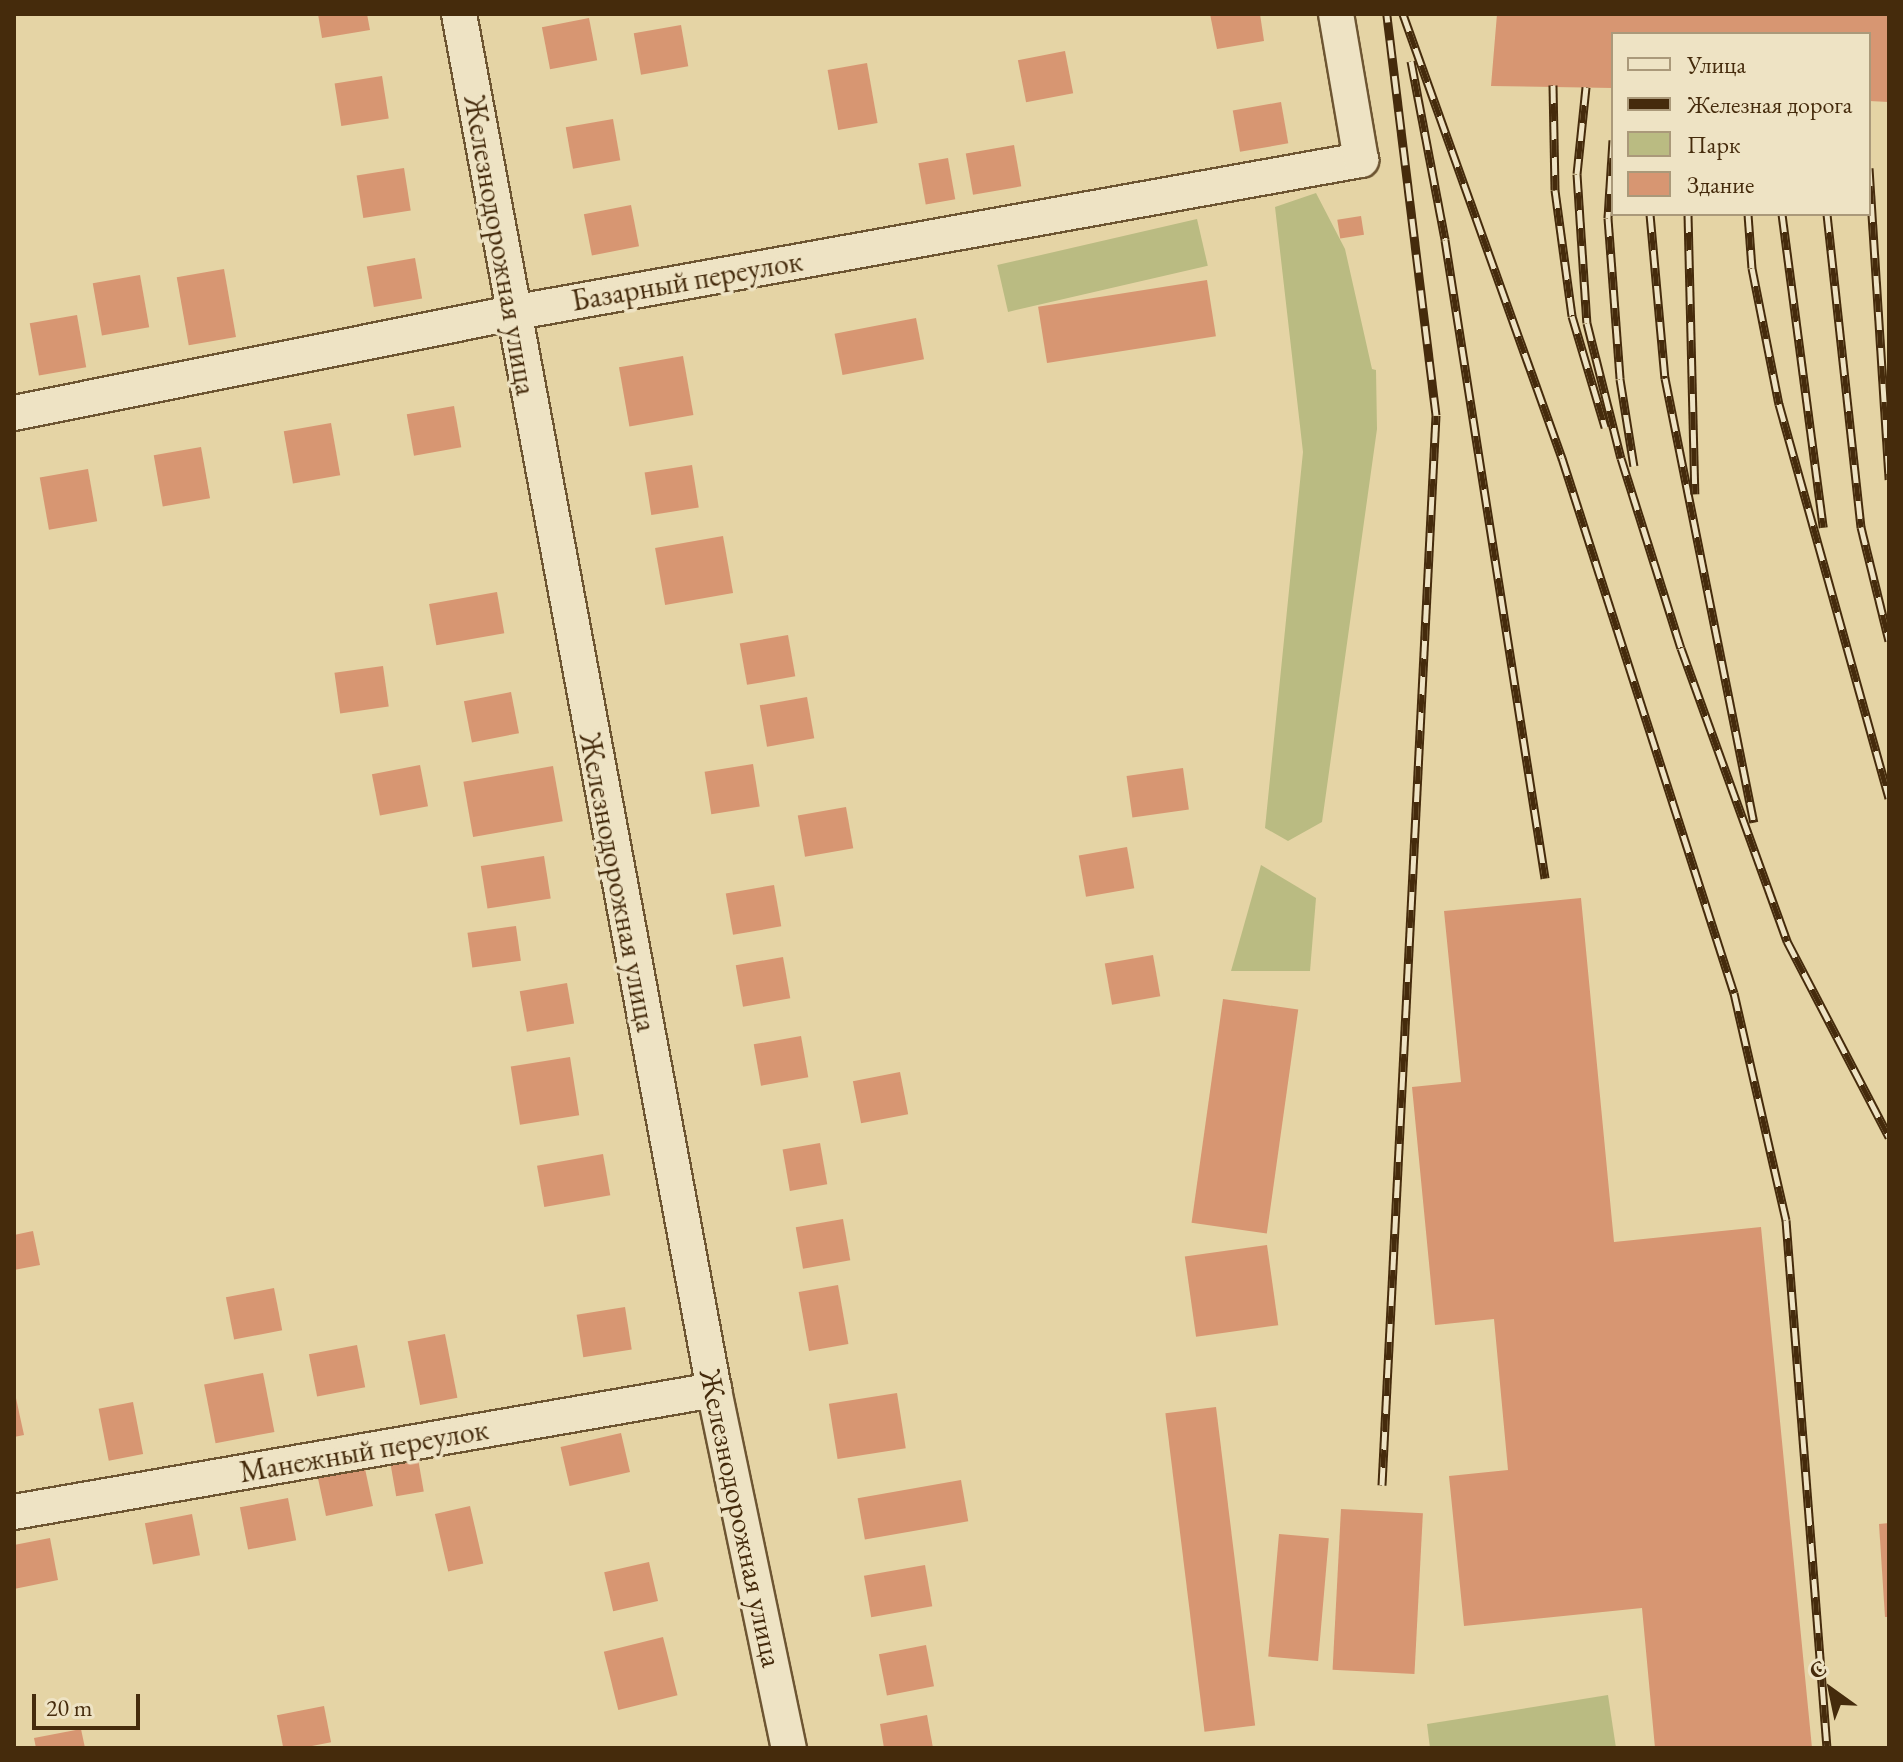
<!DOCTYPE html>
<html>
<head>
<meta charset="utf-8">
<style>
  body { margin:0 }
  #map { position:relative; width:1903px; height:1762px; overflow:hidden; background:#e5d4a5; font-family:"EB Garamond",serif }
  div>[style] { position:absolute }
  [style*='--x'] { left:calc(var(--x)*1px); top:calc(var(--y)*1px); width:calc(var(--w)*1px); rotate:calc(var(--a)*1deg) }
  .green>* { inset:0; background:#babb82; transform-origin:0 0 }
  .building>* { inset:0; background:#d79672; transform-origin:0 0 }
  .roads { filter:drop-shadow(2px 0 #6d5532) drop-shadow(-2px 0 #6d5532) drop-shadow(0 2px #6d5532) drop-shadow(0 -2px #6d5532) }
  .minor>* { height:34px; margin:-17px; padding:0 17px; transform-origin:17px; border-radius:17px; background:#eee3c4 }
  .rail>* { height:9px; margin-top:-4.5px; transform-origin:0; background:repeating-linear-gradient(90deg,#eee3c4 0 18px,#452b0c 0 36px); box-sizing:border-box; border-block:2px solid #452b0c }
  span { translate:-50% -50%; white-space:nowrap; text-align:center; line-height:1.15; -webkit-text-stroke:7px #eee3c4; paint-order:stroke }
  .street-label { font-size:30px; color:#452b0c }
  .frame { position:absolute; inset:0; border:16px solid #452b0c; pointer-events:none }
  .legend { position:absolute; left:1611px; top:32px; width:260px; height:184px; box-sizing:border-box; background:#eee3c4; border:2px solid #aa997a; margin:0; padding:10px 14px; list-style:none; font-size:24px; color:#452b0c }
  .legend li { display:flex; align-items:center; gap:16px; height:40px }
  .legend b { width:40px; border:2px solid #aa997a }
  .north { position:absolute; left:1791px; top:1650px; width:80px; height:80px; -webkit-text-stroke:6px #eee3c4; paint-order:stroke; rotate:327deg; font-size:22px; font-weight:700; line-height:32px; text-align:center; color:#452b0c }
  .north::after { content:''; display:block; margin:auto; width:28px; height:36px; background:#452b0c; clip-path:polygon(50% 0,100% 100%,50% 72%,0 100%) }
  .scale { position:absolute; left:32px; top:1694px; width:108px; height:36px; box-sizing:border-box; border:4px solid #452b0c; border-top:0; padding-left:10px; font-size:24px; line-height:28px; white-space:nowrap; color:#452b0c; -webkit-text-stroke:6px #eee3c4; paint-order:stroke }
</style>
</head>
<body>
<div id="map">
  <div class="green">
    <div style="clip-path:polygon(1316px 193px,1345px 249px,1372px 369px,1376px 370px,1377px 429px,1322px 822px,1288px 841px,1265px 828px,1303px 452px,1275px 207px)"></div>
    <div style="left:1197px;top:219px;width:48px;height:205px;rotate:77deg"></div>
    <div style="clip-path:polygon(1261px 865px,1316px 898px,1310px 971px,1231px 971px)"></div>
    <div style="clip-path:polygon(1608px 1695px,1616px 1748px,1430px 1748px,1427px 1724px)"></div>
  </div>
  <div class="building">
    <div style="clip-path:polygon(318px 14px,367px 14px,370px 30px,322px 38px)"></div>
    <div style="clip-path:polygon(1210px 14px,1260px 14px,1264px 41px,1217px 49px)"></div>
    <div style="clip-path:polygon(1497px 14px,1889px 14px,1889px 102px,1869px 101px,1869px 34px,1613px 34px,1613px 88px,1491px 86px)"></div>
    <div style="left:589px;top:18px;width:43px;height:48px;rotate:79deg"></div>
    <div style="left:681px;top:25px;width:42px;height:48px;rotate:80deg"></div>
    <div style="left:1065px;top:51px;width:43px;height:48px;rotate:79deg"></div>
    <div style="left:867px;top:63px;width:61px;height:40px;rotate:80deg"></div>
    <div style="left:382px;top:76px;width:43px;height:48px;rotate:81deg"></div>
    <div style="left:1281px;top:102px;width:42px;height:49px;rotate:80deg"></div>
    <div style="left:613px;top:119px;width:42px;height:48px;rotate:80deg"></div>
    <div style="left:1014px;top:145px;width:42px;height:49px;rotate:80deg"></div>
    <div style="left:948px;top:158px;width:42px;height:30px;rotate:80deg"></div>
    <div style="left:404px;top:168px;width:43px;height:48px;rotate:81deg"></div>
    <div style="left:631px;top:205px;width:42px;height:48px;rotate:79deg"></div>
    <div style="left:1361px;top:216px;width:19px;height:24px;rotate:81deg"></div>
    <div style="left:415px;top:258px;width:41px;height:49px;rotate:80deg"></div>
    <div style="left:224px;top:269px;width:69px;height:48px;rotate:80deg"></div>
    <div style="left:140px;top:275px;width:53px;height:48px;rotate:80deg"></div>
    <div style="left:1207px;top:280px;width:57px;height:171px;rotate:81deg"></div>
    <div style="left:77px;top:315px;width:53px;height:48px;rotate:80deg"></div>
    <div style="left:916px;top:318px;width:42px;height:83px;rotate:79deg"></div>
    <div style="left:683px;top:356px;width:60px;height:65px;rotate:80deg"></div>
    <div style="left:454px;top:406px;width:42px;height:48px;rotate:80deg"></div>
    <div style="left:331px;top:423px;width:53px;height:48px;rotate:80deg"></div>
    <div style="left:201px;top:447px;width:52px;height:48px;rotate:80deg"></div>
    <div style="left:692px;top:465px;width:43px;height:48px;rotate:81deg"></div>
    <div style="left:88px;top:469px;width:53px;height:49px;rotate:80deg"></div>
    <div style="left:723px;top:536px;width:58px;height:69px;rotate:80deg"></div>
    <div style="left:497px;top:592px;width:42px;height:69px;rotate:80deg"></div>
    <div style="left:788px;top:635px;width:42px;height:49px;rotate:80deg"></div>
    <div style="left:383px;top:666px;width:41px;height:49px;rotate:82deg"></div>
    <div style="left:511px;top:692px;width:42px;height:48px;rotate:79deg"></div>
    <div style="left:807px;top:697px;width:42px;height:48px;rotate:80deg"></div>
    <div style="left:753px;top:764px;width:43px;height:49px;rotate:81deg"></div>
    <div style="left:420px;top:765px;width:42px;height:49px;rotate:79deg"></div>
    <div style="left:553px;top:766px;width:56px;height:91px;rotate:80deg"></div>
    <div style="left:1183px;top:768px;width:42px;height:57px;rotate:82deg"></div>
    <div style="left:846px;top:807px;width:42px;height:49px;rotate:80deg"></div>
    <div style="left:1127px;top:847px;width:42px;height:49px;rotate:80deg"></div>
    <div style="left:544px;top:856px;width:43px;height:64px;rotate:81deg"></div>
    <div style="left:774px;top:885px;width:42px;height:49px;rotate:80deg"></div>
    <div style="clip-path:polygon(1581px 898px,1614px 1242px,1761px 1227px,1812px 1748px,1655px 1748px,1642px 1608px,1464px 1626px,1449px 1476px,1508px 1470px,1494px 1319px,1435px 1325px,1412px 1087px,1461px 1082px,1444px 911px)"></div>
    <div style="left:516px;top:926px;width:35px;height:49px;rotate:82deg"></div>
    <div style="left:1153px;top:955px;width:42px;height:49px;rotate:80deg"></div>
    <div style="left:783px;top:957px;width:42px;height:48px;rotate:80deg"></div>
    <div style="left:567px;top:983px;width:41px;height:48px;rotate:80deg"></div>
    <div style="left:1223px;top:999px;width:76px;height:226px;rotate:8deg"></div>
    <div style="left:801px;top:1036px;width:42px;height:48px;rotate:80deg"></div>
    <div style="left:570px;top:1057px;width:59px;height:60px;rotate:81deg"></div>
    <div style="left:900px;top:1072px;width:43px;height:48px;rotate:79deg"></div>
    <div style="left:820px;top:1143px;width:42px;height:38px;rotate:80deg"></div>
    <div style="left:603px;top:1154px;width:42px;height:67px;rotate:80deg"></div>
    <div style="left:843px;top:1219px;width:42px;height:48px;rotate:80deg"></div>
    <div style="clip-path:polygon(33px 1231px,40px 1265px,14px 1270px,14px 1235px)"></div>
    <div style="left:1267px;top:1245px;width:81px;height:83px;rotate:82deg"></div>
    <div style="left:838px;top:1285px;width:60px;height:40px;rotate:80deg"></div>
    <div style="left:274px;top:1288px;width:43px;height:49px;rotate:79deg"></div>
    <div style="left:625px;top:1307px;width:43px;height:49px;rotate:81deg"></div>
    <div style="left:445px;top:1334px;width:65px;height:38px;rotate:79deg"></div>
    <div style="left:357px;top:1345px;width:43px;height:49px;rotate:79deg"></div>
    <div style="left:263px;top:1373px;width:60px;height:60px;rotate:79deg"></div>
    <div style="clip-path:polygon(14px 1389px,24px 1435px,14px 1437px)"></div>
    <div style="left:897px;top:1393px;width:56px;height:69px;rotate:81deg"></div>
    <div style="left:133px;top:1402px;width:53px;height:35px;rotate:79deg"></div>
    <div style="left:1216px;top:1407px;width:321px;height:51px;rotate:83deg"></div>
    <div style="left:621px;top:1433px;width:40px;height:62px;rotate:77deg"></div>
    <div style="left:417px;top:1453px;width:39px;height:28px;rotate:80deg"></div>
    <div style="left:364px;top:1464px;width:43px;height:48px;rotate:78deg"></div>
    <div style="left:961px;top:1480px;width:42px;height:105px;rotate:80deg"></div>
    <div style="left:288px;top:1498px;width:43px;height:49px;rotate:79deg"></div>
    <div style="left:470px;top:1506px;width:59px;height:36px;rotate:77deg"></div>
    <div style="left:1341px;top:1509px;width:82px;height:161px;rotate:3deg"></div>
    <div style="left:192px;top:1514px;width:42px;height:48px;rotate:79deg"></div>
    <div style="clip-path:polygon(1889px 1523px,1889px 1617px,1885px 1617px,1879px 1524px)"></div>
    <div style="left:1279px;top:1534px;width:50px;height:123px;rotate:5deg"></div>
    <div style="clip-path:polygon(50px 1538px,58px 1580px,14px 1589px,14px 1545px)"></div>
    <div style="left:649px;top:1562px;width:40px;height:46px;rotate:77deg"></div>
    <div style="left:925px;top:1565px;width:42px;height:62px;rotate:80deg"></div>
    <div style="left:663px;top:1637px;width:60px;height:61px;rotate:76deg"></div>
    <div style="left:926px;top:1645px;width:42px;height:48px;rotate:79deg"></div>
    <div style="left:324px;top:1706px;width:37px;height:48px;rotate:79deg"></div>
    <div style="clip-path:polygon(927px 1715px,933px 1748px,884px 1748px,880px 1724px)"></div>
    <div style="clip-path:polygon(81px 1729px,85px 1748px,36px 1748px,34px 1738px)"></div>
  </div>
  <div class="roads">
    <div class="minor">
      <div style="--x:459;--y:14;--w:1399;--a:79.5"></div>
      <div style="--x:714;--y:1390;--w:366;--a:78.2"></div>
      <div style="--x:14;--y:413;--w:508;--a:-11.35"></div>
      <div style="--x:512;--y:313;--w:863;--a:-10.22"></div>
      <div style="--x:1361;--y:160;--w:148;--a:-99.7"></div>
      <div style="--x:14;--y:1512;--w:711;--a:-9.89"></div>
    </div>
  </div>
  <div class="rail">
    <div style="--x:1403;--y:14;--w:472;--a:70.3"></div>
    <div style="--x:1562;--y:458;--w:562;--a:72.18"></div>
    <div style="--x:1734;--y:993;--w:233;--a:77.1"></div>
    <div style="--x:1786;--y:1220;--w:530;--a:85.56"></div>
    <div style="--x:1411;--y:61;--w:182;--a:79.2"></div>
    <div style="--x:1445;--y:240;--w:646;--a:81.09"></div>
    <div style="--x:1553;--y:85;--w:105;--a:88.9"></div>
    <div style="--x:1555;--y:190;--w:127;--a:82.3"></div>
    <div style="--x:1572;--y:316;--w:116;--a:73.4"></div>
    <div style="--x:1586;--y:87;--w:87;--a:95.9"></div>
    <div style="--x:1577;--y:174;--w:149;--a:86.2"></div>
    <div style="--x:1587;--y:323;--w:139;--a:75.9"></div>
    <div style="--x:1621;--y:458;--w:199;--a:72.5"></div>
    <div style="--x:1681;--y:648;--w:312;--a:70.1"></div>
    <div style="--x:1787;--y:941;--w:221;--a:62.5"></div>
    <div style="--x:1613;--y:140;--w:78;--a:93.7"></div>
    <div style="--x:1608;--y:218;--w:161;--a:85.7"></div>
    <div style="--x:1620;--y:379;--w:88;--a:80.9"></div>
    <div style="--x:1869;--y:168;--w:312;--a:86.3"></div>
    <div style="--x:1650;--y:214;--w:165;--a:84.8"></div>
    <div style="--x:1665;--y:378;--w:453;--a:78.7"></div>
    <div style="--x:1688;--y:214;--w:280;--a:88.6"></div>
    <div style="--x:1748;--y:214;--w:54;--a:85.8"></div>
    <div style="--x:1752;--y:268;--w:139;--a:78.8"></div>
    <div style="--x:1779;--y:404;--w:409;--a:74.4"></div>
    <div style="--x:1782;--y:214;--w:316;--a:82.5"></div>
    <div style="--x:1827;--y:214;--w:315;--a:83.8"></div>
    <div style="--x:1861;--y:527;--w:117;--a:76.2"></div>
    <div style="--x:1382;--y:1485;--w:1071;--a:-87.11"></div>
    <div style="--x:1436;--y:415;--w:404;--a:-97"></div>
  </div>
  <div class="street-label">
    <span style="left:500px;top:245px;rotate:80deg">Железнодорожная улица</span>
    <span style="left:687px;top:281px;rotate:-10deg">Базарный переулок</span>
    <span style="left:618px;top:882px;rotate:79deg">Железнодорожная улица</span>
    <span style="left:364px;top:1451px;rotate:-10deg">Манежный переулок</span>
    <span style="left:741px;top:1518px;rotate:78deg">Железнодорожная улица</span>
  </div>
  <div class="frame"></div>
  <ul class="legend">
  <li><b style="height:10px;background:#eee3c4"></b>Улица</li>
  <li><b style="height:10px;background:#452b0c"></b>Железная дорога</li>
  <li><b style="height:22px;background:#babb82"></b>Парк</li>
  <li><b style="height:22px;background:#d79672"></b>Здание</li>
  </ul>
  <div class="north">С</div>
  <div class="scale">20 m</div>
</div>
</body>
</html>
